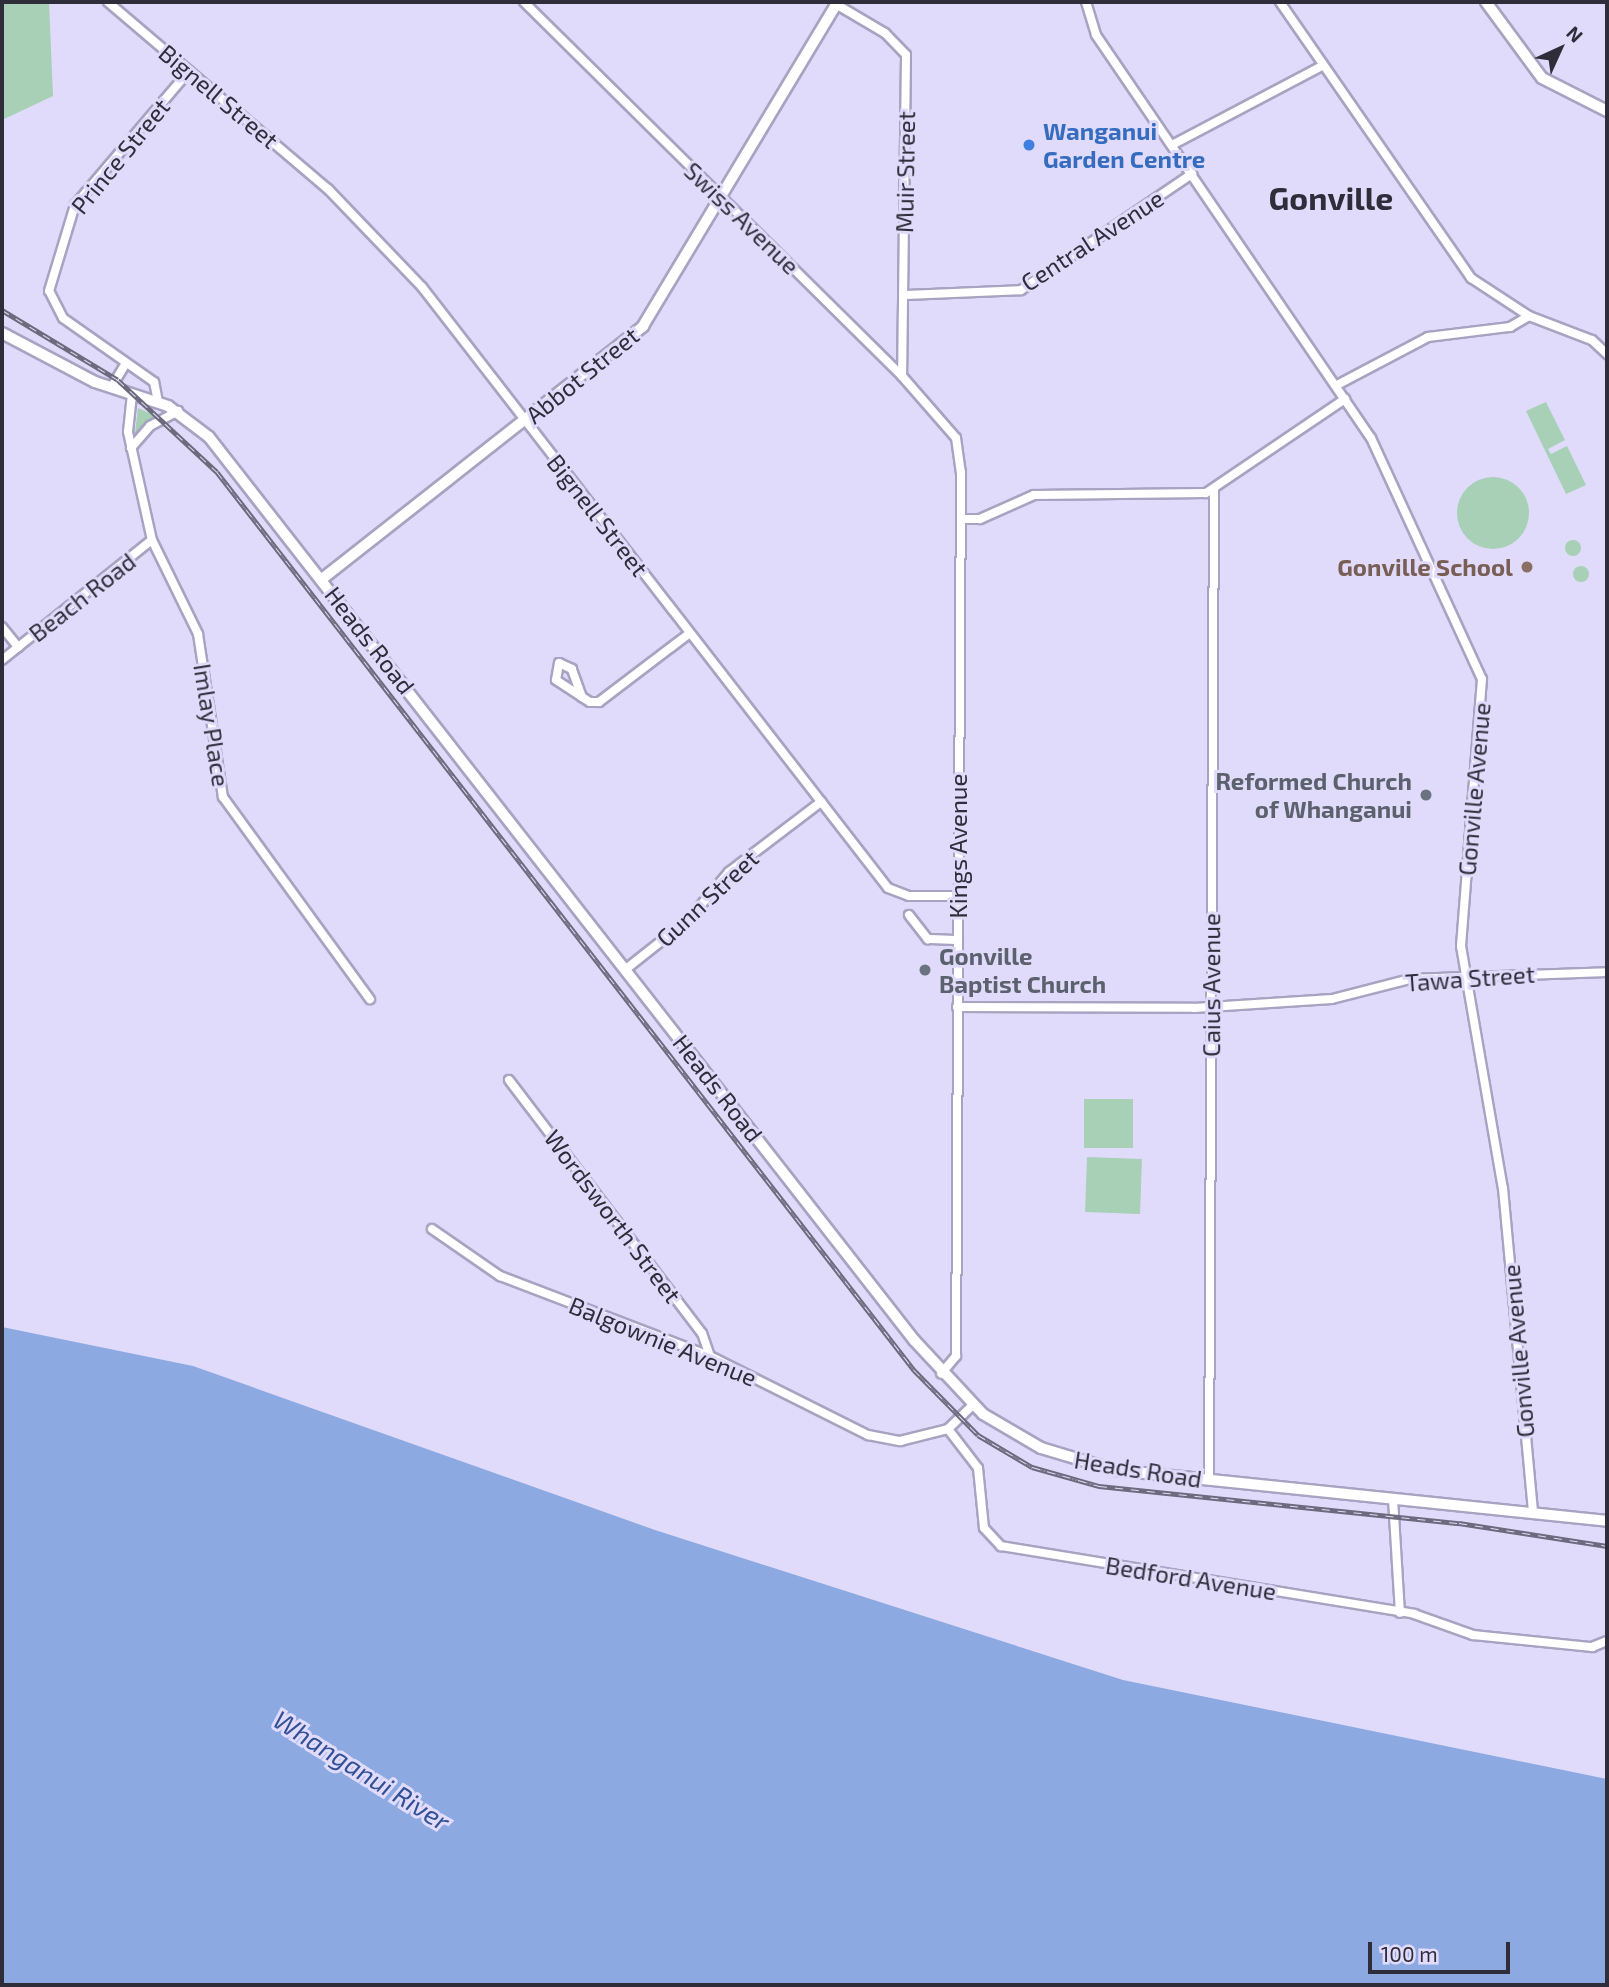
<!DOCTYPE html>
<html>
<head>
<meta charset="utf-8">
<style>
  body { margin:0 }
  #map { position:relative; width:1609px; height:1987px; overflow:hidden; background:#e0dbfb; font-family:"Exo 2",sans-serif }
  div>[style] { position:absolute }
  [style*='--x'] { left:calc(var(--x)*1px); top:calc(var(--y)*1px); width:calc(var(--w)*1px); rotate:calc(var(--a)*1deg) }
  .green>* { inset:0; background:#a7d0b6; transform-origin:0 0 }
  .round { border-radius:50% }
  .water>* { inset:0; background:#8ca9e2 }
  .roads { filter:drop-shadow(2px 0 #a7a3c1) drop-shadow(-2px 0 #a7a3c1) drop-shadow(0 2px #a7a3c1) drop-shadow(0 -2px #a7a3c1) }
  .street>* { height:8px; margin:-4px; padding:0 4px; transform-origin:4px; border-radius:4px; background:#fff }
  .secondary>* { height:10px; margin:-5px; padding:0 5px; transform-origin:5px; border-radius:5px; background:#fff }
  .rail>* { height:5px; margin-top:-2.5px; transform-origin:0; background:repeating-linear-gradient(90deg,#e0dbfb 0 8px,#6d6a7e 0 16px); box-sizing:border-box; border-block:2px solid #6d6a7e }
  .dots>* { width:19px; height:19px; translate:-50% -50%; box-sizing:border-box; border:4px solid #e0dbfb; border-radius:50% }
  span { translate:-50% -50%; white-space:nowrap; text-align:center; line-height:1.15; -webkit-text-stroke:6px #e0dbfb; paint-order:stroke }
  .street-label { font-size:24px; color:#2f2d3a }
  .shop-label { font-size:24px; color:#366cbe; font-weight:700 }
  .left { translate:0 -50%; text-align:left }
  .education-label { font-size:24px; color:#785e54; font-weight:700 }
  .right { translate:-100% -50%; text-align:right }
  .worship-label { font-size:24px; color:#5b616d; font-weight:700 }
  .water-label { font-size:26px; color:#315095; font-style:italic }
  .district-label { font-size:32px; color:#2f2d3a; font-weight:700 }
  .frame { position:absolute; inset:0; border:4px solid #2f2d3a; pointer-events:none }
  .north { position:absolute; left:1525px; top:14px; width:70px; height:70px; -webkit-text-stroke:5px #e0dbfb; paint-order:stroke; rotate:45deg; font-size:19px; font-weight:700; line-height:28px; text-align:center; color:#2f2d3a }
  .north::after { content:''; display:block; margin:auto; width:24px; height:32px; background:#2f2d3a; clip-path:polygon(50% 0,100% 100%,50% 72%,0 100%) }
  .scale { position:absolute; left:1368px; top:1942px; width:142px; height:32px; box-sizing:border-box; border:4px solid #2f2d3a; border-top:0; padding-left:9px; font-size:21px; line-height:24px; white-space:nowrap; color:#2f2d3a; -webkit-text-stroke:5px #e0dbfb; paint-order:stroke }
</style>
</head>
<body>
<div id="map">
  <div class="green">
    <div style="clip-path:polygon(2px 2px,49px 2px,53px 96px,2px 120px)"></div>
    <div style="clip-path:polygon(1546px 402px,1565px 440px,1548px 449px,1551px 454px,1567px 446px,1586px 485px,1566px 494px,1526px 411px)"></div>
    <div style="clip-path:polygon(138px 408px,158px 417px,137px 434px,135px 433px)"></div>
    <div class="round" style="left:1457px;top:477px;width:72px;height:72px"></div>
    <div class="round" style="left:1565px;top:540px;width:16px;height:16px"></div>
    <div class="round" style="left:1573px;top:566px;width:16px;height:16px"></div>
    <div style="left:1084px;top:1099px;width:49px;height:49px"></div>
    <div style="left:1087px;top:1157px;width:55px;height:55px;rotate:2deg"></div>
  </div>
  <div class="water">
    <div style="clip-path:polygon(2px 1327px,193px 1366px,655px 1530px,1123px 1680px,1607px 1779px,1607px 1985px,2px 1985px)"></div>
  </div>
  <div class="roads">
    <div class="street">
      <div style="--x:108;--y:2;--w:289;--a:40.4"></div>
      <div style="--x:328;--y:189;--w:136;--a:46.2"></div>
      <div style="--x:422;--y:287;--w:760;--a:52.21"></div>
      <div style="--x:888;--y:888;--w:22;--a:21"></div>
      <div style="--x:909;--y:896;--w:49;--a:0"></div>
      <div style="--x:524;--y:2;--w:532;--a:44.7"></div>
      <div style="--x:902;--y:376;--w:82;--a:48.9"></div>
      <div style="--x:956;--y:438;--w:34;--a:82"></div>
      <div style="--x:961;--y:472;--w:884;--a:90.32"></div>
      <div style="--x:956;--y:1356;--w:23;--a:130"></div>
      <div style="--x:1086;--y:2;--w:34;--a:73"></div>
      <div style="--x:1096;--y:35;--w:488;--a:55.7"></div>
      <div style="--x:1371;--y:438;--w:265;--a:65.3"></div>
      <div style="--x:1482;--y:679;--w:268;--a:94.5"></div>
      <div style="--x:1461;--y:946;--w:246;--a:80.2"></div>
      <div style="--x:1503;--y:1188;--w:327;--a:84.7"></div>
      <div style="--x:1280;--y:2;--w:336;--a:55.3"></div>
      <div style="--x:1471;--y:278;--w:69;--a:33.2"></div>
      <div style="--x:1529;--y:316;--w:67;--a:20.9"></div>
      <div style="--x:1592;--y:340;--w:21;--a:43"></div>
      <div style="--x:834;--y:3;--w:59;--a:30.5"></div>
      <div style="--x:885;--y:33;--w:30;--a:46"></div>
      <div style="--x:906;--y:55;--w:321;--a:90.7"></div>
      <div style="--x:1172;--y:145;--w:170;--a:-27.8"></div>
      <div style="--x:904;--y:295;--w:117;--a:-2.4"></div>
      <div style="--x:1021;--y:290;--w:207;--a:-34.2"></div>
      <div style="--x:1337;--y:385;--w:103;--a:-27.8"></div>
      <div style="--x:1428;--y:337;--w:83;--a:-7"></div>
      <div style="--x:1510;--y:327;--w:22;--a:-30"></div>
      <div style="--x:111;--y:388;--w:29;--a:-59"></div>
      <div style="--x:132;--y:394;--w:38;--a:96"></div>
      <div style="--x:128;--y:432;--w:111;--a:77.5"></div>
      <div style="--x:152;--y:540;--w:105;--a:63.9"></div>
      <div style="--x:198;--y:634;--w:165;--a:81.3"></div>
      <div style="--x:223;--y:797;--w:250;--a:54"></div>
      <div style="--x:158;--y:402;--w:20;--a:-101"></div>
      <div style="--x:154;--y:382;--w:111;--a:-144.9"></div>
      <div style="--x:63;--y:318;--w:30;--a:-117"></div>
      <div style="--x:49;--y:291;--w:90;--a:-73.2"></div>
      <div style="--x:75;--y:205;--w:176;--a:-49.6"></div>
      <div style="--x:131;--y:448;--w:29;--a:-49"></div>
      <div style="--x:150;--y:426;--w:32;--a:-28"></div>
      <div style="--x:961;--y:519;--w:19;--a:0"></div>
      <div style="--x:980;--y:519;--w:59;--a:-24"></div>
      <div style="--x:1034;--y:495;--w:172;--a:-0.7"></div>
      <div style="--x:1206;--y:493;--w:168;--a:-34.1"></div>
      <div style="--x:2;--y:627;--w:26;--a:51"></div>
      <div style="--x:2;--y:660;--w:192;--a:-38.7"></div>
      <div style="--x:582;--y:697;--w:30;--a:-110"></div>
      <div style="--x:572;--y:669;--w:14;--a:-155"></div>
      <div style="--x:559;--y:663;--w:17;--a:100"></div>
      <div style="--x:556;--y:680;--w:31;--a:33"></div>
      <div style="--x:582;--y:697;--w:9;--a:32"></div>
      <div style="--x:590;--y:702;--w:9;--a:0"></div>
      <div style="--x:599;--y:702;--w:114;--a:-37.2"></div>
      <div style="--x:909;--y:915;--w:31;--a:52"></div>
      <div style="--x:928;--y:939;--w:30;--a:2"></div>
      <div style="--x:626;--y:969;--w:80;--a:-38.4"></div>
      <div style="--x:689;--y:919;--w:62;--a:-49.6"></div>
      <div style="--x:729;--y:872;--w:116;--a:-37.3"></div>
      <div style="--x:957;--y:1007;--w:237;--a:0.2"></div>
      <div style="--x:1194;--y:1008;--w:138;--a:-3.7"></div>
      <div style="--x:1332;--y:999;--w:81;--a:-14.4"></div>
      <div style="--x:1410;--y:979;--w:197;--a:-2"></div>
      <div style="--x:509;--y:1080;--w:318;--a:52.7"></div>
      <div style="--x:702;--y:1333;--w:24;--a:71"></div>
      <div style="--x:432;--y:1229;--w:83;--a:34.7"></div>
      <div style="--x:500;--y:1276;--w:225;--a:20.9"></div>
      <div style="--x:710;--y:1356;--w:177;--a:26.6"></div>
      <div style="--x:868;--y:1435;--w:33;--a:11"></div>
      <div style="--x:900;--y:1441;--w:49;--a:-14"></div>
      <div style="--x:948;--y:1429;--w:35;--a:-44"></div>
      <div style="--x:948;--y:1429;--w:49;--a:52.4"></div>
      <div style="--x:978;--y:1468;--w:60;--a:84.3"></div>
      <div style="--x:984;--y:1528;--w:25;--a:47"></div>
      <div style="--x:1001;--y:1546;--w:419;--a:9.3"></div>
      <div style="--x:1414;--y:1614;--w:63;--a:19.6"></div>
      <div style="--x:1473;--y:1635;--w:120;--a:5.8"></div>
      <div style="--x:1592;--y:1647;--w:16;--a:-22"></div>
      <div style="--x:1209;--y:1480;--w:991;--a:-89.71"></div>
      <div style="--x:1393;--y:1499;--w:114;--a:86.5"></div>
    </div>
    <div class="secondary">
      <div style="--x:1486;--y:2;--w:94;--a:53.6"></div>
      <div style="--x:1542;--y:78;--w:73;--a:26.9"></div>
      <div style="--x:2;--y:333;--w:105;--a:27.8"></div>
      <div style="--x:95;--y:382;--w:77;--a:18.2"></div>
      <div style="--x:168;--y:406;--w:51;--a:37.1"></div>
      <div style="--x:209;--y:437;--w:1146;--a:52.02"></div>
      <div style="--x:914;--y:1340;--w:101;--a:47"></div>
      <div style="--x:983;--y:1414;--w:67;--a:30.4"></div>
      <div style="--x:1041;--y:1448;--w:77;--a:16.6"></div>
      <div style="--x:1115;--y:1470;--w:495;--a:5.9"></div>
      <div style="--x:322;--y:579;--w:409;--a:-38.2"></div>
      <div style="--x:643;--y:326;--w:378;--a:-59"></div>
    </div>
  </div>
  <div class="rail">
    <div style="--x:2;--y:310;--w:135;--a:31.1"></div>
    <div style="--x:118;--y:380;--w:135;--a:42.9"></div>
    <div style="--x:217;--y:472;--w:1137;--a:52.18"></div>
    <div style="--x:914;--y:1370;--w:91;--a:45.4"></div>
    <div style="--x:978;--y:1435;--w:63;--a:30.7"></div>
    <div style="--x:1032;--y:1467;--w:70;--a:15.8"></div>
    <div style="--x:1099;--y:1486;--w:362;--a:5.9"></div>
    <div style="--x:1459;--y:1523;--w:150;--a:8.8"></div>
  </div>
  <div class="dots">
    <div style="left:1029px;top:145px;background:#3f7fe0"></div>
    <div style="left:1527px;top:567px;background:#8d6e63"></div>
    <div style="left:1426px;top:795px;background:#6b7280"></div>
    <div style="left:925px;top:970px;background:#6b7280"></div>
  </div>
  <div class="street-label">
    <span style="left:219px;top:96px;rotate:40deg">Bignell Street</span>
    <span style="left:120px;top:156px;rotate:-51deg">Prince Street</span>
    <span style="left:905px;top:172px;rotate:-89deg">Muir Street</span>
    <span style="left:742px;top:218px;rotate:44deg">Swiss Avenue</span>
    <span style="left:1092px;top:240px;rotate:-33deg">Central Avenue</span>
    <span style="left:582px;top:375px;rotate:-39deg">Abbot Street</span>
    <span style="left:598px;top:515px;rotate:52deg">Bignell Street</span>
    <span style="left:82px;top:597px;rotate:-38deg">Beach Road</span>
    <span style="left:370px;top:640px;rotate:52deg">Heads Road</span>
    <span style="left:212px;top:725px;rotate:81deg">Imlay Place</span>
    <span style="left:1474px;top:789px;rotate:-85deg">Gonville Avenue</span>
    <span style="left:958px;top:846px;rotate:-90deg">Kings Avenue</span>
    <span style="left:707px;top:898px;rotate:-43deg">Gunn Street</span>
    <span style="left:1470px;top:978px;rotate:-4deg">Tawa Street</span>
    <span style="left:1211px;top:985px;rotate:-90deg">Caius Avenue</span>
    <span style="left:718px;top:1088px;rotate:52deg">Heads Road</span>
    <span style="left:613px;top:1216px;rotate:53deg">Wordsworth Street</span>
    <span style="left:663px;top:1341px;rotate:22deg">Balgownie Avenue</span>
    <span style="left:1518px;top:1351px;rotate:-95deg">Gonville Avenue</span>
    <span style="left:1138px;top:1469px;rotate:9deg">Heads Road</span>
    <span style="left:1191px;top:1578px;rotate:9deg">Bedford Avenue</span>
  </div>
  <div class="shop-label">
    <span class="left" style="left:1043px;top:145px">Wanganui<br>Garden Centre</span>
  </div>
  <div class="education-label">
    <span class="right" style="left:1513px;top:567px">Gonville School</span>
  </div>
  <div class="worship-label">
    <span class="right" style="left:1412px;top:795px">Reformed Church<br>of Whanganui</span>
    <span class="left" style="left:939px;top:970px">Gonville<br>Baptist Church</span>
  </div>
  <div class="water-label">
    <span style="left:362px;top:1770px;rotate:32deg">Whanganui River</span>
  </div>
  <div class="district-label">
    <span style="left:1331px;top:197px">Gonville</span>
  </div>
  <div class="frame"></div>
  <div class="north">N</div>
  <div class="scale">100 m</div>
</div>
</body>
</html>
